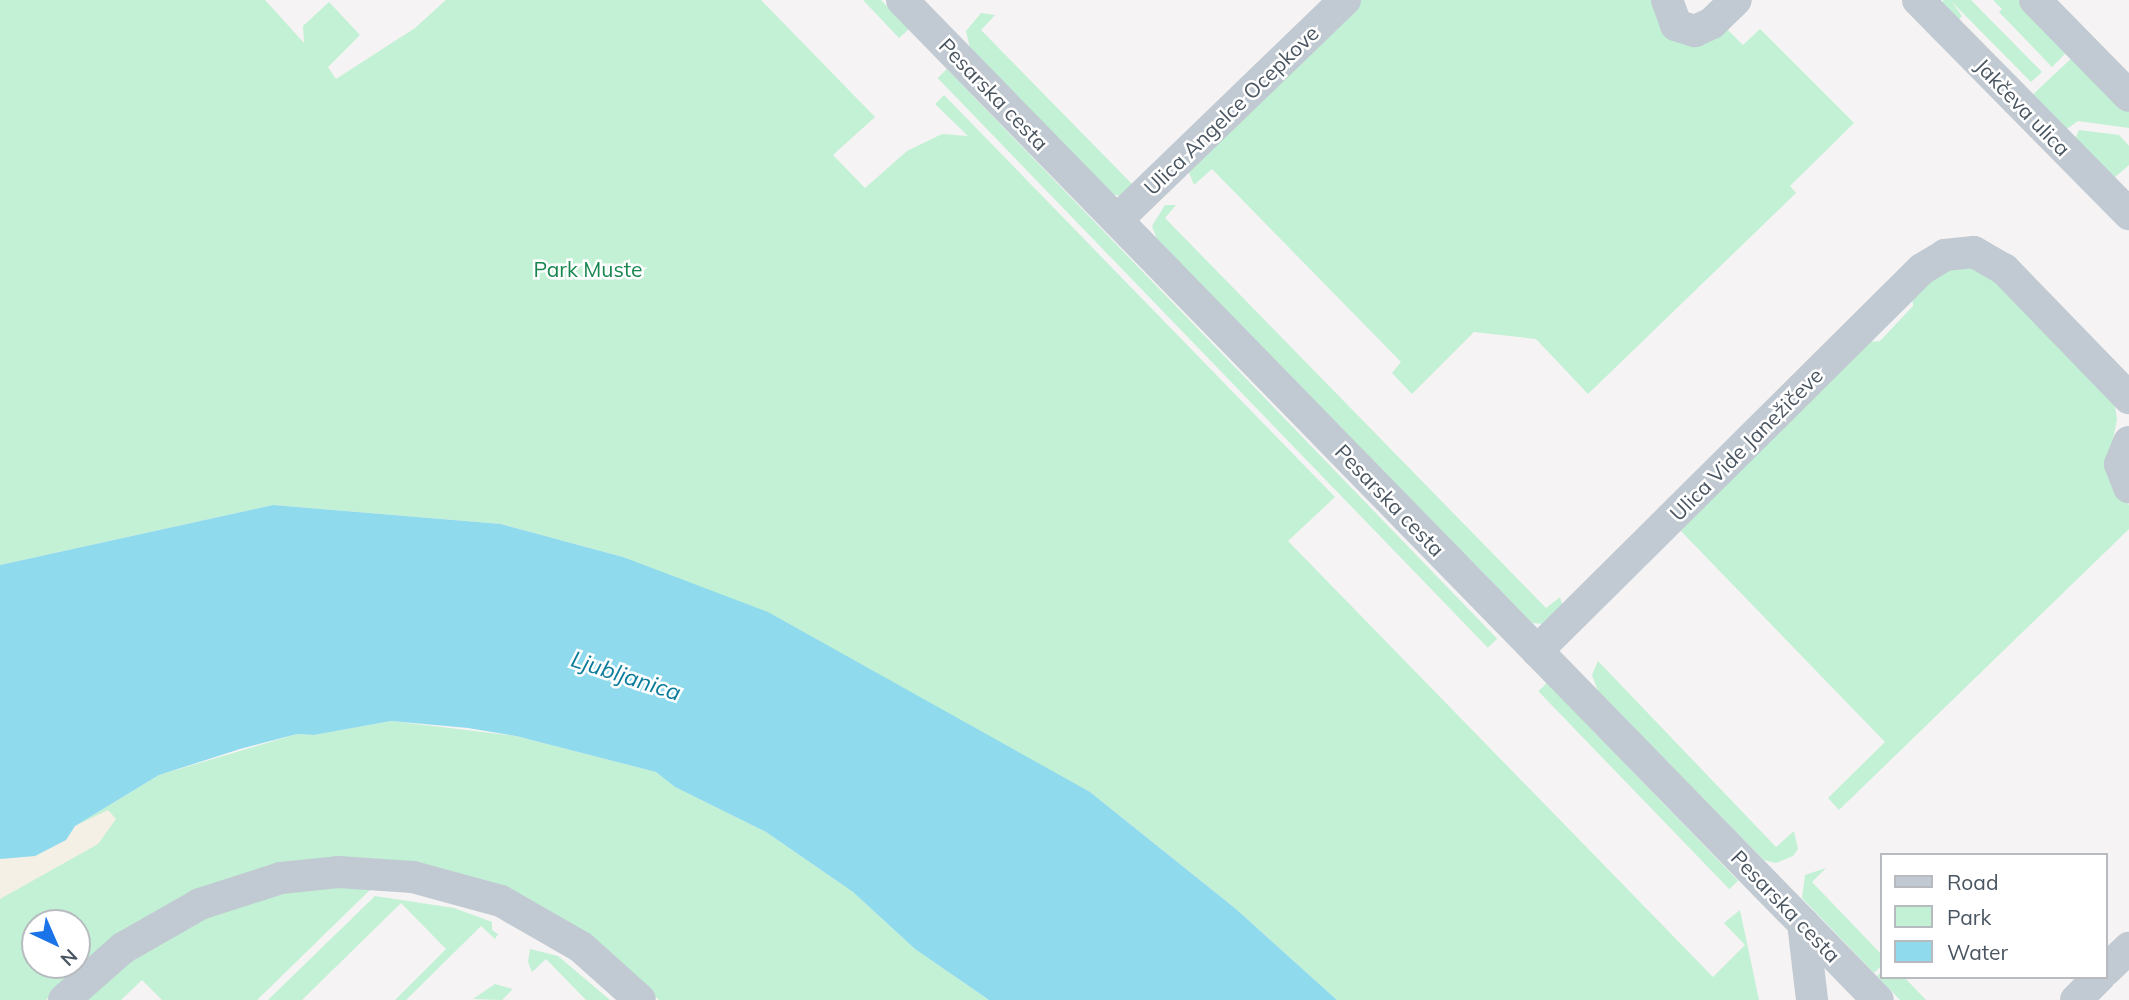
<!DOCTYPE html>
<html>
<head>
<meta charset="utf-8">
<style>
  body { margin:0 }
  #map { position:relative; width:2129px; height:1000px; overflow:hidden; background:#f5f3f3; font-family:Mulish,sans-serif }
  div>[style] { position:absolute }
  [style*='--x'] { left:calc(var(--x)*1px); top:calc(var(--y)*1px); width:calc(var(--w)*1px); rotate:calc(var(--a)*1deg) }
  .green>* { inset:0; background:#c3f1d5; transform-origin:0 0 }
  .sand>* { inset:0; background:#f5f0e5 }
  .water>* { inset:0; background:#90daee }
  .minor>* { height:32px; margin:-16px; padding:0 16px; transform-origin:16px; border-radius:16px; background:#c1cad2 }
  span { translate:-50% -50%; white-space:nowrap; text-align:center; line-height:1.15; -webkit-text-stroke:5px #fff; paint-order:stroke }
  .street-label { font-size:21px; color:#4a5661 }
  .park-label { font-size:21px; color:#17864f }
  .water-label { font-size:23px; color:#0c7c9b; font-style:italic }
  .legend { position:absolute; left:1880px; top:853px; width:228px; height:126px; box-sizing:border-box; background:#fff; border:2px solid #b7bbc0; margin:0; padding:9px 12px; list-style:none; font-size:21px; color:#4a5661 }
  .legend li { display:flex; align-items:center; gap:14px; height:35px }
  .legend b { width:35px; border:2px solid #b7bbc0 }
  .north { position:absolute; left:21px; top:909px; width:70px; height:70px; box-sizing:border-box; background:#fff; border:2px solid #b7bbc0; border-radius:50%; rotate:136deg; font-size:19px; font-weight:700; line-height:28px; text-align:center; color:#4a5661 }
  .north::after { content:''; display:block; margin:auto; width:24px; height:32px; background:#1a73e8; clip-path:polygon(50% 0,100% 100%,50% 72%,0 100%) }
</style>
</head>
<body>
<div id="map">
  <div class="green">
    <div style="clip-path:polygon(0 0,265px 0,304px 43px,303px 26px,329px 2px,360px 35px,328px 67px,336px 79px,415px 28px,446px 0,761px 0,875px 117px,833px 155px,865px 188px,907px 151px,942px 134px,968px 136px,935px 104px,944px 95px,1335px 497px,1288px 541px,1713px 977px,1745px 945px,1724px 923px,1740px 910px,1759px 1000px,1337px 1000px,1236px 909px,1090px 792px,623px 557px,501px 524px,273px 505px,0 565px)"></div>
    <div style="clip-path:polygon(863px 0,881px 0,909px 29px,899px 38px)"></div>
    <div style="clip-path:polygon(1354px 0,1654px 0,1654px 10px,1665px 30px,1716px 38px,1728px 30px,1743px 45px,1760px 29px,1854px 123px,1790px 186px,1796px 193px,1588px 394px,1536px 339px,1474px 332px,1412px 394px,1392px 373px,1401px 362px,1212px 169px,1194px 185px,1188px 170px)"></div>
    <div style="clip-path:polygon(1943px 0,1971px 0,2042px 72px,2031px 82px,1952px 2px,1962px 16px,1954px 25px,1943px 12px)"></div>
    <div style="clip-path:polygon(1993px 0,2024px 0,2070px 49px,2052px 67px,1999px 12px,2002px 9px)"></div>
    <div style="clip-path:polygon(981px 13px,995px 15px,981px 30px,1132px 184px,1127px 198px,1112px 194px,970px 48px,966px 31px)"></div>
    <div style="clip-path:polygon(2076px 54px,2129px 108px,2129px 128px,2078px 121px,2061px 133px,2028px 99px)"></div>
    <div style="left:947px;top:69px;width:792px;height:13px;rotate:46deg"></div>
    <div style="clip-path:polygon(2079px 130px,2119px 135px,2129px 146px,2129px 165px,2114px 178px,2072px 145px)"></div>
    <div style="clip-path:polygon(1165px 205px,1176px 205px,1165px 218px,1546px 608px,1560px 597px,1563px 607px,1544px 624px,1532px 623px,1157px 239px,1152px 226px)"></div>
    <div style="clip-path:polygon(1975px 262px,2113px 393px,2117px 419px,2107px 469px,2111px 485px,2129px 505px,2129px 529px,1839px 810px,1828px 798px,1885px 742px,1678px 528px,1857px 343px,1880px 341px,1913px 306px,1912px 290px,1933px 269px)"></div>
    <div style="clip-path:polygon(1598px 661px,1776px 847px,1794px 831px,1798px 849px,1793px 856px,1776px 863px,1764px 860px,1598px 691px,1592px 675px)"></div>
    <div style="left:1547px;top:683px;width:275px;height:12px;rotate:46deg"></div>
    <div style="clip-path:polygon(evenodd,391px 721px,516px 736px,656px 772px,675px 787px,766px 832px,853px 892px,915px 949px,989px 1000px,659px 1000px,610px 953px,325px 859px,70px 976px,46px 1000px,0 1000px,0 859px,35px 856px,66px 840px,75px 826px,159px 775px,297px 734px,314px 735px,391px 721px,35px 923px,77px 923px,77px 965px,35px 965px,35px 923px)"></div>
    <div style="clip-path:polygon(1826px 868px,1812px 882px,1882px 955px,1882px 965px,1874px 973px,1802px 898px,1805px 875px)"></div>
    <div style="clip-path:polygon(315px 886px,373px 887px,257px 1000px,162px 1000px,142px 980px,121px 1000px,84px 1000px,131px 958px,187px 924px,252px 900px)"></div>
    <div style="clip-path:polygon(375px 896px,454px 908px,492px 922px,492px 930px,498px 934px,495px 939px,481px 926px,406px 1000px,395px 1000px,446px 949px,401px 903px,302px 1000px,268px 1000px)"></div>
    <div style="clip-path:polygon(530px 949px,558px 956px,610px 1000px,586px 1000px,546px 959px,532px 972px,528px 962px)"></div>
    <div style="clip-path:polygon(1882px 971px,1882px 977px,1904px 977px,1926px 1000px,1900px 1000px,1877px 976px)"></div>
    <div style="clip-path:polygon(495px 984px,513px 989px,502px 1000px,473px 999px)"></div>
  </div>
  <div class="sand">
    <div style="clip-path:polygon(108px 810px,116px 819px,98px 844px,0 899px,0 859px,35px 856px,66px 840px,75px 826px)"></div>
  </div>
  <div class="water">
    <div style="clip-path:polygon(273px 505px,501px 524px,623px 557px,768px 612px,1090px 792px,1236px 909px,1337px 1000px,989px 1000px,915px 949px,853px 892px,766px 832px,675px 787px,656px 772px,516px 736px,468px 728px,391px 721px,314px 735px,297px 734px,240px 749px,159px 775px,75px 826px,66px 840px,35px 856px,0 859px,0 565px)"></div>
  </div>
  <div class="minor">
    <div style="--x:902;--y:0;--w:1397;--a:45.7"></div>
    <div style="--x:1667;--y:0;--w:27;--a:70"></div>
    <div style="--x:1676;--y:25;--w:20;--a:18"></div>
    <div style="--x:1695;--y:31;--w:19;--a:-25"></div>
    <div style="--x:1712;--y:23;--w:33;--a:-44"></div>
    <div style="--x:1918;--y:0;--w:301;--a:45.4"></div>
    <div style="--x:2035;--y:0;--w:134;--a:45.6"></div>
    <div style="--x:1117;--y:220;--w:317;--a:-44"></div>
    <div style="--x:2129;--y:442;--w:24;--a:112"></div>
    <div style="--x:2120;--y:464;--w:25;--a:69"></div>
    <div style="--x:1537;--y:651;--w:542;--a:-44.78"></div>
    <div style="--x:1922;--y:269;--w:27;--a:-31"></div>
    <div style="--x:1945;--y:255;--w:29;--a:-6"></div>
    <div style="--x:1974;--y:252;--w:34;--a:30"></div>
    <div style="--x:2004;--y:269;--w:180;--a:45.9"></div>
    <div style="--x:1803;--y:923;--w:78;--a:83.3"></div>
    <div style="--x:2106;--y:970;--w:32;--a:-44"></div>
    <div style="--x:64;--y:1000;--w:79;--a:-41.4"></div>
    <div style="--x:123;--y:948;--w:89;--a:-29.7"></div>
    <div style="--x:200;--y:904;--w:85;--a:-17.8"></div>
    <div style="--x:281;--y:878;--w:57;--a:-6"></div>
    <div style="--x:338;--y:872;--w:75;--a:3.8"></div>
    <div style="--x:413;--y:877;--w:91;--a:15.3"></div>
    <div style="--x:501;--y:901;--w:92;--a:29.9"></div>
    <div style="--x:581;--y:947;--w:79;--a:41.9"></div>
    <div style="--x:2076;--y:1000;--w:33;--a:-45"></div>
  </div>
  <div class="street-label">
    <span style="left:994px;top:94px;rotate:46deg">Pesarska cesta</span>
    <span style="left:2023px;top:107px;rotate:46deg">Jakčeva ulica</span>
    <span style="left:1231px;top:110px;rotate:-44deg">Ulica Angelce Ocepkove</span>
    <span style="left:1746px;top:444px;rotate:-45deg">Ulica Vide Janežičeve</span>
    <span style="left:1390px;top:500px;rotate:46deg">Pesarska cesta</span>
    <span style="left:1786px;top:906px;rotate:46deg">Pesarska cesta</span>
  </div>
  <div class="park-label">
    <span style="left:588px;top:269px">Park Muste</span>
  </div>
  <div class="water-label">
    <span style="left:626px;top:676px;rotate:18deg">Ljubljanica</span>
  </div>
  <ul class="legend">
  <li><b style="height:9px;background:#c1cad2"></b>Road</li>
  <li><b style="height:19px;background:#c3f1d5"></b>Park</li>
  <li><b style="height:19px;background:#90daee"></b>Water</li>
  </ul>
  <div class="north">N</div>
</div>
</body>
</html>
